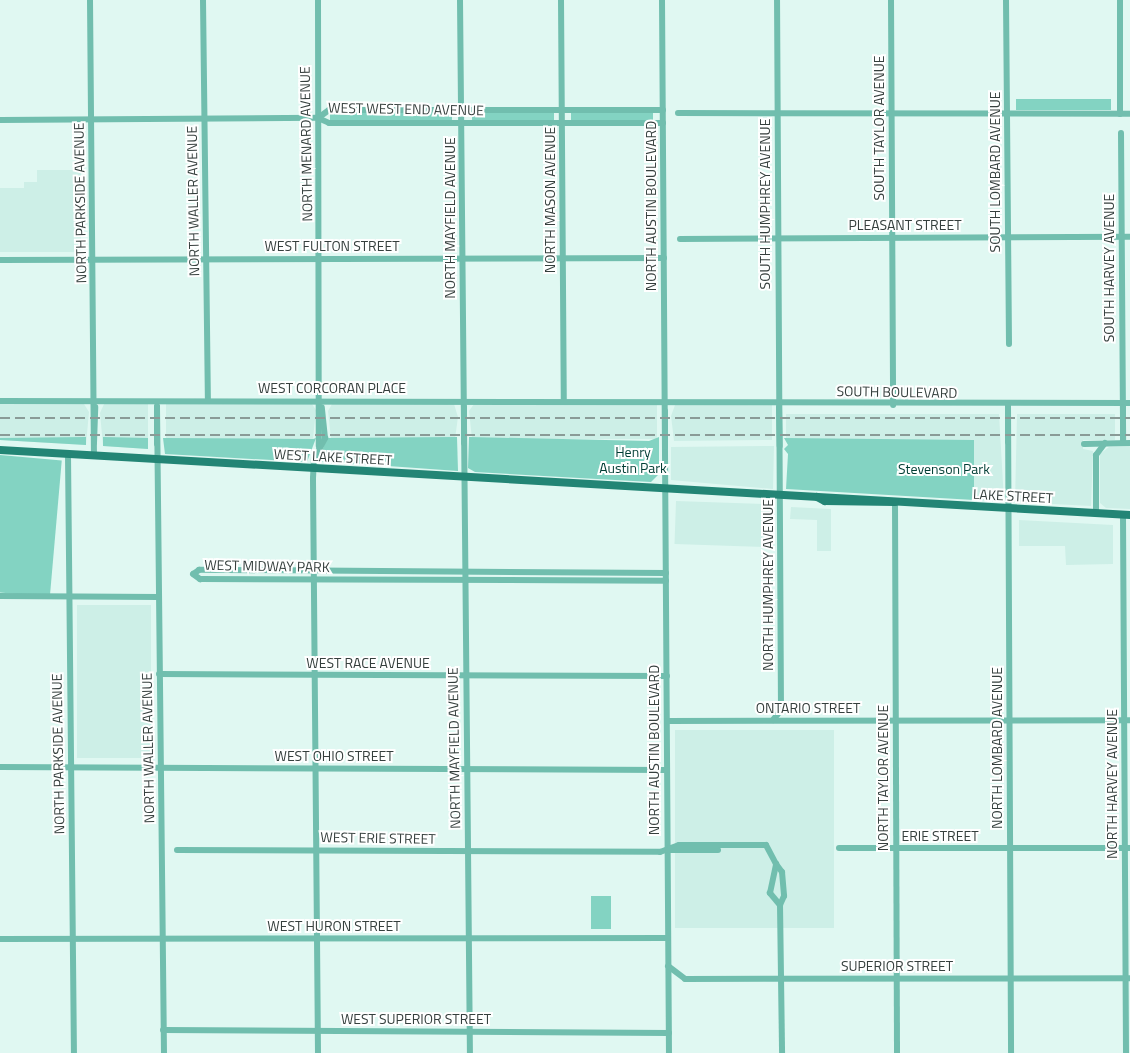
<!DOCTYPE html>
<html>
<head>
<meta charset="utf-8">
<style>
  body { margin:0 }
  #map { position:relative; width:1130px; height:1053px; overflow:hidden; background:#e0f8f2; font-family:"Titillium Web",sans-serif }
  div>[style] { position:absolute }
  [style*='--x'] { left:calc(var(--x)*1px); top:calc(var(--y)*1px); width:calc(var(--w)*1px); rotate:calc(var(--a)*1deg) }
  .built>* { inset:0; background:#cdefe7; transform-origin:0 0 }
  .green>* { inset:0; background:#83d3c2; transform-origin:0 0 }
  .minor>* { height:6px; margin:-3px; padding:0 3px; transform-origin:3px; border-radius:3px; background:#71beae }
  .major>* { height:8px; margin:-4px; padding:0 4px; transform-origin:4px; border-radius:4px; background:#238575 }
  .rail>* { height:2px; margin-top:-1px; transform-origin:0; background:repeating-linear-gradient(90deg,#8a9b97 0 10px,transparent 0 15px) }
  span { translate:-50% -50%; white-space:nowrap; text-align:center; line-height:1.15; -webkit-text-stroke:4px #fff; paint-order:stroke }
  .street-label { font-size:14px; color:#353f3d }
  .park-label { font-size:14px; color:#003d34 }
</style>
</head>
<body>
<div id="map">
  <div class="built">
    <div style="clip-path:polygon(37px 170px,81px 170px,81px 252px,0 252px,0 188px,24px 188px,24px 182px,37px 182px)"></div>
    <div style="clip-path:polygon(0 404px,84px 404px,89px 412px,86px 445px,0 440px)"></div>
    <div style="clip-path:polygon(104px 404px,148px 404px,148px 449px,103px 446px,100px 413px)"></div>
    <div style="clip-path:polygon(166px 404px,312px 404px,316px 410px,313px 439px,166px 439px)"></div>
    <div style="clip-path:polygon(332px 404px,454px 404px,458px 417px,455px 439px,331px 439px,328px 411px)"></div>
    <div style="clip-path:polygon(474px 404px,657px 405px,657px 439px,472px 439px,469px 411px)"></div>
    <div style="clip-path:polygon(675px 405px,772px 405px,772px 440px,674px 441px,671px 416px)"></div>
    <div style="clip-path:polygon(786px 414px,999px 414px,1004px 501px,974px 500px,974px 440px,786px 440px)"></div>
    <div style="clip-path:polygon(1017px 414px,1115px 414px,1115px 440px,1083px 440px,1083px 449px,1093px 451px,1091px 506px,1015px 502px)"></div>
    <div style="clip-path:polygon(774px 446px,773px 489px,671px 480px,671px 447px)"></div>
    <div style="clip-path:polygon(1130px 446px,1130px 509px,1106px 508px,1100px 503px,1100px 454px,1109px 447px)"></div>
    <div style="left:676px;top:501px;width:94px;height:43px;rotate:2deg"></div>
    <div style="clip-path:polygon(791px 507px,831px 509px,831px 551px,817px 551px,817px 520px,790px 519px)"></div>
    <div style="clip-path:polygon(1019px 520px,1113px 525px,1113px 564px,1066px 565px,1065px 546px,1019px 546px)"></div>
    <div style="left:77px;top:605px;width:74px;height:153px"></div>
    <div style="left:675px;top:730px;width:159px;height:198px"></div>
  </div>
  <div class="green">
    <div style="left:1016px;top:99px;width:95px;height:11px"></div>
    <div style="left:330px;top:113px;width:122px;height:8px"></div>
    <div style="left:472px;top:113px;width:82px;height:8px"></div>
    <div style="left:571px;top:113px;width:82px;height:8px"></div>
    <div style="clip-path:polygon(86px 437px,86px 445px,0 440px,0 438px)"></div>
    <div style="clip-path:polygon(103px 437px,148px 438px,148px 449px,103px 446px)"></div>
    <div style="clip-path:polygon(457px 437px,458px 471px,318px 461px,327px 438px)"></div>
    <div style="clip-path:polygon(469px 437px,649px 441px,659px 437px,659px 474px,651px 482px,475px 472px,468px 468px)"></div>
    <div style="clip-path:polygon(163px 438px,313px 439px,316px 438px,307px 462px,165px 454px)"></div>
    <div style="clip-path:polygon(784px 438px,974px 440px,974px 500px,786px 489px,788px 454px,784px 449px,788px 445px)"></div>
    <div style="left:0;top:455px;width:62px;height:137px;rotate:5deg"></div>
    <div style="left:591px;top:896px;width:20px;height:33px"></div>
  </div>
  <div class="minor">
    <div style="--x:90;--y:0;--w:456;--a:89.5"></div>
    <div style="--x:203;--y:0;--w:401;--a:89.3"></div>
    <div style="--x:318;--y:0;--w:446;--a:89.9"></div>
    <div style="--x:460;--y:0;--w:1053;--a:89.46"></div>
    <div style="--x:561;--y:0;--w:401;--a:89.6"></div>
    <div style="--x:662;--y:0;--w:1053;--a:89.62"></div>
    <div style="--x:891;--y:0;--w:405;--a:89.7"></div>
    <div style="--x:1006;--y:0;--w:344;--a:89.5"></div>
    <div style="--x:1120;--y:0;--w:114;--a:90"></div>
    <div style="--x:678;--y:113;--w:452;--a:0.1"></div>
    <div style="--x:318;--y:118;--w:14;--a:-36"></div>
    <div style="--x:329;--y:110;--w:334;--a:0"></div>
    <div style="--x:318;--y:118;--w:12;--a:24"></div>
    <div style="--x:329;--y:123;--w:334;--a:0"></div>
    <div style="--x:0;--y:120;--w:318;--a:-0.4"></div>
    <div style="--x:1121;--y:133;--w:310;--a:89.6"></div>
    <div style="--x:680;--y:239;--w:450;--a:-0.3"></div>
    <div style="--x:0;--y:260;--w:664;--a:-0.17"></div>
    <div style="--x:0;--y:401;--w:1130;--a:0.1"></div>
    <div style="--x:1008;--y:405;--w:648;--a:89.73"></div>
    <div style="--x:1008;--y:405;--w:37;--a:90"></div>
    <div style="--x:157;--y:406;--w:38;--a:90"></div>
    <div style="--x:157;--y:407;--w:646;--a:89.38"></div>
    <div style="--x:464;--y:407;--w:36;--a:90"></div>
    <div style="--x:779;--y:407;--w:39;--a:89"></div>
    <div style="--x:665;--y:411;--w:36;--a:90"></div>
    <div style="--x:94;--y:443;--w:36;--a:-88"></div>
    <div style="--x:1123;--y:443;--w:36;--a:-90"></div>
    <div style="--x:1084;--y:444;--w:46;--a:-1.2"></div>
    <div style="--x:68;--y:455;--w:598;--a:89.43"></div>
    <div style="--x:895;--y:502;--w:551;--a:89.79"></div>
    <div style="--x:1096;--y:513;--w:58;--a:-90"></div>
    <div style="--x:1096;--y:455;--w:15;--a:-53"></div>
    <div style="--x:1123;--y:515;--w:538;--a:89.68"></div>
    <div style="--x:666;--y:573;--w:467;--a:-179.6"></div>
    <div style="--x:199;--y:570;--w:7;--a:146"></div>
    <div style="--x:193;--y:574;--w:9;--a:36"></div>
    <div style="--x:200;--y:579;--w:466;--a:0.2"></div>
    <div style="--x:0;--y:596;--w:159;--a:0.4"></div>
    <div style="--x:159;--y:674;--w:508;--a:0.23"></div>
    <div style="--x:773;--y:720;--w:13;--a:-51"></div>
    <div style="--x:781;--y:710;--w:710;--a:-90.32"></div>
    <div style="--x:667;--y:721;--w:463;--a:-0.1"></div>
    <div style="--x:0;--y:767;--w:667;--a:0.26"></div>
    <div style="--x:839;--y:848;--w:291;--a:0"></div>
    <div style="--x:177;--y:850;--w:483;--a:0.2"></div>
    <div style="--x:660;--y:852;--w:20;--a:-20"></div>
    <div style="--x:679;--y:845;--w:87;--a:0"></div>
    <div style="--x:766;--y:845;--w:21;--a:62"></div>
    <div style="--x:668;--y:850;--w:50;--a:0"></div>
    <div style="--x:780;--y:905;--w:16;--a:-130"></div>
    <div style="--x:770;--y:893;--w:30;--a:-78"></div>
    <div style="--x:776;--y:864;--w:10;--a:53"></div>
    <div style="--x:782;--y:872;--w:24;--a:85"></div>
    <div style="--x:784;--y:896;--w:10;--a:114"></div>
    <div style="--x:780;--y:905;--w:148;--a:89.2"></div>
    <div style="--x:0;--y:939;--w:668;--a:-0.09"></div>
    <div style="--x:668;--y:966;--w:21;--a:37"></div>
    <div style="--x:685;--y:979;--w:445;--a:-0.1"></div>
    <div style="--x:163;--y:1030;--w:506;--a:0.34"></div>
    <div style="--x:318;--y:1053;--w:575;--a:-90.5"></div>
    <div style="--x:313;--y:478;--w:19;--a:-87"></div>
    <div style="--x:314;--y:459;--w:24;--a:-62"></div>
    <div style="--x:325;--y:438;--w:31;--a:-96"></div>
  </div>
  <div class="major">
    <div style="--x:0;--y:450;--w:1132;--a:3.29"></div>
    <div style="--x:817;--y:497;--w:9;--a:27"></div>
    <div style="--x:825;--y:501;--w:70;--a:0.8"></div>
  </div>
  <div class="rail">
    <div style="--x:0;--y:418;--w:1130;--a:0"></div>
    <div style="--x:0;--y:435;--w:1130;--a:0"></div>
  </div>
  <div class="street-label">
    <span style="left:406px;top:109px;rotate:1deg">WEST WEST END AVENUE</span>
    <span style="left:879px;top:128px;rotate:-90deg">SOUTH TAYLOR AVENUE</span>
    <span style="left:306px;top:144px;rotate:-91deg">NORTH MENARD AVENUE</span>
    <span style="left:995px;top:172px;rotate:-90deg">SOUTH LOMBARD AVENUE</span>
    <span style="left:550px;top:200px;rotate:-90deg">NORTH MASON AVENUE</span>
    <span style="left:193px;top:201px;rotate:-91deg">NORTH WALLER AVENUE</span>
    <span style="left:80px;top:203px;rotate:-91deg">NORTH PARKSIDE AVENUE</span>
    <span style="left:765px;top:204px;rotate:-90deg">SOUTH HUMPHREY AVENUE</span>
    <span style="left:651px;top:206px;rotate:-90deg">NORTH AUSTIN BOULEVARD</span>
    <span style="left:450px;top:218px;rotate:-90deg">NORTH MAYFIELD AVENUE</span>
    <span style="left:905px;top:225px">PLEASANT STREET</span>
    <span style="left:332px;top:246px">WEST FULTON STREET</span>
    <span style="left:1109px;top:268px;rotate:-90deg">SOUTH HARVEY AVENUE</span>
    <span style="left:332px;top:388px">WEST CORCORAN PLACE</span>
    <span style="left:897px;top:392px;rotate:1deg">SOUTH BOULEVARD</span>
    <span style="left:333px;top:457px;rotate:3deg">WEST LAKE STREET</span>
    <span style="left:1013px;top:496px;rotate:3deg">LAKE STREET</span>
    <span style="left:267px;top:566px;rotate:1deg">WEST MIDWAY PARK</span>
    <span style="left:768px;top:585px;rotate:-90deg">NORTH HUMPHREY AVENUE</span>
    <span style="left:368px;top:663px">WEST RACE AVENUE</span>
    <span style="left:808px;top:708px">ONTARIO STREET</span>
    <span style="left:148px;top:748px;rotate:-91deg">NORTH WALLER AVENUE</span>
    <span style="left:454px;top:748px;rotate:-91deg">NORTH MAYFIELD AVENUE</span>
    <span style="left:997px;top:748px;rotate:-90deg">NORTH LOMBARD AVENUE</span>
    <span style="left:654px;top:750px;rotate:-90deg">NORTH AUSTIN BOULEVARD</span>
    <span style="left:58px;top:754px;rotate:-91deg">NORTH PARKSIDE AVENUE</span>
    <span style="left:334px;top:756px">WEST OHIO STREET</span>
    <span style="left:883px;top:778px;rotate:-90deg">NORTH TAYLOR AVENUE</span>
    <span style="left:1112px;top:784px;rotate:-90deg">NORTH HARVEY AVENUE</span>
    <span style="left:940px;top:836px">ERIE STREET</span>
    <span style="left:378px;top:838px;rotate:1deg">WEST ERIE STREET</span>
    <span style="left:334px;top:926px">WEST HURON STREET</span>
    <span style="left:897px;top:966px">SUPERIOR STREET</span>
    <span style="left:416px;top:1019px">WEST SUPERIOR STREET</span>
  </div>
  <div class="park-label">
    <span style="left:633px;top:460px">Henry<br>Austin Park</span>
    <span style="left:944px;top:469px">Stevenson Park</span>
  </div>
</div>
</body>
</html>
